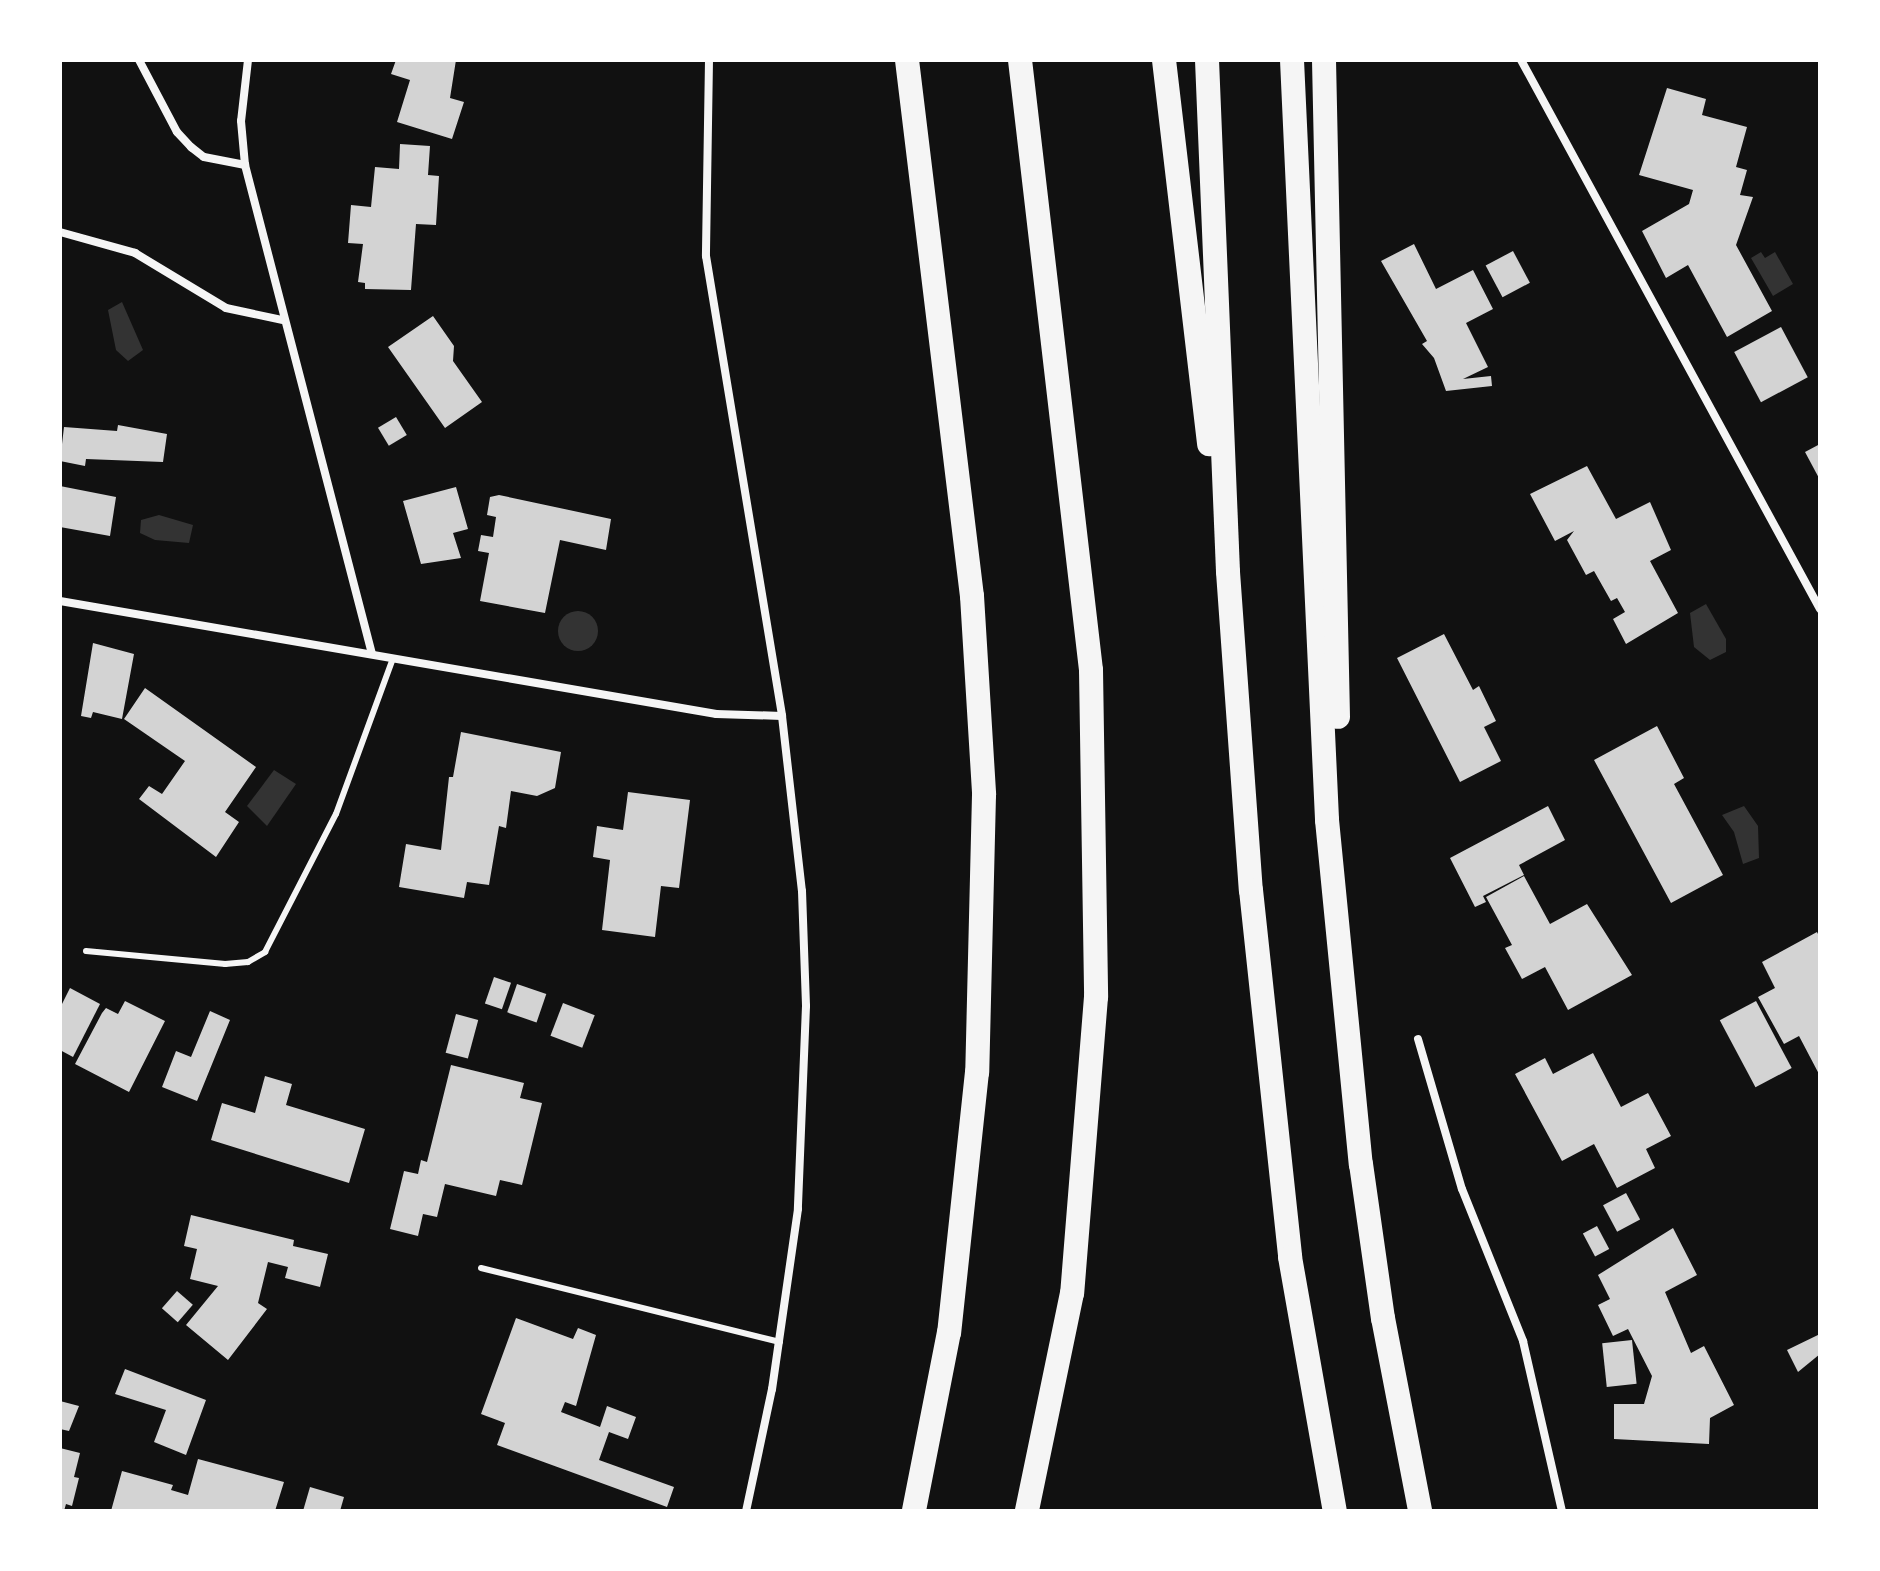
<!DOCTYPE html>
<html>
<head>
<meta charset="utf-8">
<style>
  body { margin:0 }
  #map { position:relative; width:1880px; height:1571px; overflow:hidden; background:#111; font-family:Mulish,sans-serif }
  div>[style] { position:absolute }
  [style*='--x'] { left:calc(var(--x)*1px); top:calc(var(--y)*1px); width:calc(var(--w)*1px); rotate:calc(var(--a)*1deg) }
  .water>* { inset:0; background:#333 }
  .round { border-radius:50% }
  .building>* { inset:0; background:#d3d3d3; transform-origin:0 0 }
  .service>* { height:6px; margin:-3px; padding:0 3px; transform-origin:3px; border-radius:3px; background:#f5f5f5 }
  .minor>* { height:8px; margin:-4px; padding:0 4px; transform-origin:4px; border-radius:4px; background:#f5f5f5 }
  .motorway>* { height:24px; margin:-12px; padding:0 12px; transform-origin:12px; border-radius:12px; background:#f5f5f5 }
  span { translate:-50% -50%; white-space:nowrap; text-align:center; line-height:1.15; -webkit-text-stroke:7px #fff; paint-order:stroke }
  .frame { position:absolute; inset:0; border:62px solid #fff; pointer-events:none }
</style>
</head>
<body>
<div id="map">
  <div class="water">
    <div style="clip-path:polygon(1761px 252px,1765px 258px,1775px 252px,1793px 284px,1773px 296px,1751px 258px)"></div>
    <div style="clip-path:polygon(122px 302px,143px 350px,128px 361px,116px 350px,108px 310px)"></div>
    <div style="clip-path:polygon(159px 515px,193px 525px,189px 543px,155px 540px,140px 533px,141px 520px)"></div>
    <div style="clip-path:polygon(1706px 604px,1726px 639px,1726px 652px,1710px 660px,1694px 647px,1690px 613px)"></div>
    <div class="round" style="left:558px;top:611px;width:40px;height:40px"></div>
    <div style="clip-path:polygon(274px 770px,296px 784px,267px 826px,247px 806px)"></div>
    <div style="clip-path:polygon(1744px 806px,1758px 826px,1759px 858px,1743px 864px,1734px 832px,1722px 815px)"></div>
  </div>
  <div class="building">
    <div style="clip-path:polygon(396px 60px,456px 60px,450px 98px,464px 102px,452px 139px,397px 122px,410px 80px,391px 74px)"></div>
    <div style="clip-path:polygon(1667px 88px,1706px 99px,1702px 115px,1747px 127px,1736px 167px,1747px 170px,1740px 195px,1753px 197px,1736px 245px,1772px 311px,1727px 337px,1688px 265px,1666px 278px,1642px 231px,1689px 204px,1693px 190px,1639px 175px)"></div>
    <div style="clip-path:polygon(400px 144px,430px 146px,428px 175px,439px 176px,436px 225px,416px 224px,411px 290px,365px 289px,365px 283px,358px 282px,363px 244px,348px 243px,351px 205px,371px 207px,375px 167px,399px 169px)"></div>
    <div style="clip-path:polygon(1414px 244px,1436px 289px,1473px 270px,1493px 309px,1466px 323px,1488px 367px,1463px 379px,1491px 376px,1492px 386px,1446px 391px,1434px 358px,1422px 344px,1427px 341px,1381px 261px)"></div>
    <div style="left:1513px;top:251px;width:36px;height:31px;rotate:62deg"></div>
    <div style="clip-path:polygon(433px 316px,454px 346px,453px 361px,482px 402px,445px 428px,388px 347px)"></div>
    <div style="left:1781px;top:327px;width:57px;height:53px;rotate:62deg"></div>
    <div style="left:396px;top:417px;width:21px;height:21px;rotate:59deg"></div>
    <div style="clip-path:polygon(118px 425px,167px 434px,163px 462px,86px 459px,85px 466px,60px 461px,64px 427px,117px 431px)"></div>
    <div style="clip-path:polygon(1820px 444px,1820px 480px,1805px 452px)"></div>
    <div style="clip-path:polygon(1587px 466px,1616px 519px,1650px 502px,1671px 550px,1650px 561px,1678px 613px,1626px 644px,1613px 619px,1625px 612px,1617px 598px,1611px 601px,1594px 571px,1586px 575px,1567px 540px,1574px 531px,1555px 541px,1530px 494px)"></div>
    <div style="clip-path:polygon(60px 486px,116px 497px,110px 536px,60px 527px)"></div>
    <div style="clip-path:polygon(456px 487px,468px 529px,453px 533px,461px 558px,421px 564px,403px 501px)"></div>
    <div style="clip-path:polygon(499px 495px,611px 519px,606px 550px,560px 540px,545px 613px,480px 601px,489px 553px,478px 551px,481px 535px,493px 537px,496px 517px,487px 515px,490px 497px)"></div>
    <div style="clip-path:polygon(1444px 634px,1473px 690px,1479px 686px,1496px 721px,1484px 727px,1501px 761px,1460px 782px,1397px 658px)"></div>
    <div style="clip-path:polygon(93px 643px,134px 654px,122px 719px,93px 712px,91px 718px,81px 716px)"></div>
    <div style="clip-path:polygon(145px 688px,256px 767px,225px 812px,239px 822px,216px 857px,139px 799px,149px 786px,162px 794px,185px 761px,124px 719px)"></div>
    <div style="clip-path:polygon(1657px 726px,1684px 778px,1674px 784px,1723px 875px,1671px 903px,1594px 760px)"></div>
    <div style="clip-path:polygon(461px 732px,561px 752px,555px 788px,537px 796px,511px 791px,506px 828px,499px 826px,489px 885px,467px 882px,464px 898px,399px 887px,406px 844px,441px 850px,449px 777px,453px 777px)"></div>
    <div style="clip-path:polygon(628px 792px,690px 800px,679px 888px,661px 886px,655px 937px,602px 930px,610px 860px,593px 857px,597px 826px,623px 830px)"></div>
    <div style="clip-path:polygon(1548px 806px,1565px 840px,1519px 865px,1524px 875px,1483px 896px,1486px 902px,1475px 907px,1450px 858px)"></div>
    <div style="clip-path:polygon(1524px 876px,1550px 924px,1587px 904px,1632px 975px,1568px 1010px,1545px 967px,1522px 979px,1505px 948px,1512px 945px,1486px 897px)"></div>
    <div style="clip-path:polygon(1817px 932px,1820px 938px,1820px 1076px,1799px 1036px,1784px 1044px,1758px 997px,1775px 988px,1762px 962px)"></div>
    <div style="left:494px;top:977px;width:18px;height:28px;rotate:19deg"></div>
    <div style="left:517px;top:984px;width:31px;height:30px;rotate:19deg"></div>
    <div style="clip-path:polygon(70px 988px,100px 1004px,73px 1057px,60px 1050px,60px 1008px)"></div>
    <div style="clip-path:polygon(125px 1001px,165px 1021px,129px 1092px,75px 1064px,102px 1013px,106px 1008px,118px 1014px)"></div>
    <div style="left:1756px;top:1001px;width:76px;height:41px;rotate:62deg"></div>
    <div style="left:563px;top:1003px;width:34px;height:35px;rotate:21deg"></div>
    <div style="clip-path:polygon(210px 1011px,230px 1020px,197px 1101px,162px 1087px,176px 1051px,191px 1057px)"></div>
    <div style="left:456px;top:1014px;width:23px;height:40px;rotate:15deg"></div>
    <div style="clip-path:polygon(1593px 1053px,1621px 1107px,1648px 1093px,1671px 1136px,1646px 1149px,1655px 1168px,1617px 1188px,1594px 1144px,1562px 1161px,1515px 1074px,1545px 1058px,1553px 1074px)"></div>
    <div style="clip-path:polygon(451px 1065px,524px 1083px,520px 1098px,542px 1103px,522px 1185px,500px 1180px,496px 1196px,445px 1184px,437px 1217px,423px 1214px,418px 1236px,390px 1229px,404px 1171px,418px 1174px,421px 1160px,427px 1162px)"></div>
    <div style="clip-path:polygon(265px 1076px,292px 1084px,286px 1105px,365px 1129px,349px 1183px,211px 1140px,222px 1103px,255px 1113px)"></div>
    <div style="left:1626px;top:1193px;width:30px;height:26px;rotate:62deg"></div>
    <div style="clip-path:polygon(191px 1215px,294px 1240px,293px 1246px,328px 1254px,320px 1287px,285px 1278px,288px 1267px,268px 1262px,258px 1303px,267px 1309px,228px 1360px,186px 1325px,218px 1286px,190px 1279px,197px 1249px,184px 1246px)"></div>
    <div style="left:1597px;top:1226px;width:26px;height:16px;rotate:62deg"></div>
    <div style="clip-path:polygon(1673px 1228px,1697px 1275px,1665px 1292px,1691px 1353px,1704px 1346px,1734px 1405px,1710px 1418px,1709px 1444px,1614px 1439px,1614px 1404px,1644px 1404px,1652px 1376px,1628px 1329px,1613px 1336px,1598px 1305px,1610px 1299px,1598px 1275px)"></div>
    <div style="left:177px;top:1291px;width:21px;height:23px;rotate:41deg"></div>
    <div style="clip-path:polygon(516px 1318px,573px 1339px,578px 1328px,596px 1335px,576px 1406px,565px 1402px,561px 1412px,600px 1427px,607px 1406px,636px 1417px,628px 1439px,609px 1432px,599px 1460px,674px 1487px,667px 1507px,497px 1445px,505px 1423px,481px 1414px)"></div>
    <div style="clip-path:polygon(1820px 1334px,1820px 1354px,1798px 1372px,1787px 1350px)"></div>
    <div style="left:1632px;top:1340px;width:44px;height:30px;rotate:84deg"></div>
    <div style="clip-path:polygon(125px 1369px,206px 1400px,186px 1455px,154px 1442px,166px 1410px,115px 1394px)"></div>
    <div style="clip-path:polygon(60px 1401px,79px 1406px,69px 1431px,60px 1429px)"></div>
    <div style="clip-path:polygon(60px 1448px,80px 1453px,74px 1477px,79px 1478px,72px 1506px,66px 1504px,64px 1511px,60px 1511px)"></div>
    <div style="clip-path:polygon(198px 1459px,284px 1482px,275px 1511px,111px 1511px,122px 1471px,173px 1485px,171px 1490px,188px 1495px)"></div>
    <div style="clip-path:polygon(310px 1487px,344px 1497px,340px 1511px,303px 1511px)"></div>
  </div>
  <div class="service">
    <div style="--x:86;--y:951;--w:140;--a:5.3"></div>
    <div style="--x:225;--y:964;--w:23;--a:-5"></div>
    <div style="--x:248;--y:962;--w:20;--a:-30"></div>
    <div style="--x:265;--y:952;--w:155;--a:-62.8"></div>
    <div style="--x:336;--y:814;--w:166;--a:-69.9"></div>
    <div style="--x:481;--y:1268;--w:308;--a:13.9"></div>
  </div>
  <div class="minor">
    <div style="--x:139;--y:60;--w:81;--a:62.2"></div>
    <div style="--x:177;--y:132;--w:21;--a:47"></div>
    <div style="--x:191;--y:147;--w:16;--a:38"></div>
    <div style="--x:204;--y:157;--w:42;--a:11"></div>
    <div style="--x:248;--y:60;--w:61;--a:96.5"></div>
    <div style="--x:241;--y:121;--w:44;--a:84.8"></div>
    <div style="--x:245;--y:165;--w:505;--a:75.44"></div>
    <div style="--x:709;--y:60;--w:196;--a:90.9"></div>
    <div style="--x:706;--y:256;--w:466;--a:80.6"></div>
    <div style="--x:782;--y:716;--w:176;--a:83.5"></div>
    <div style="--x:802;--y:891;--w:115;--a:88"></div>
    <div style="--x:806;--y:1006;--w:203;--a:92.3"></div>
    <div style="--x:798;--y:1209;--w:182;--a:98.2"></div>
    <div style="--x:772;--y:1389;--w:125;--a:102"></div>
    <div style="--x:1521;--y:60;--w:625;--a:61.43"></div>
    <div style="--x:60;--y:232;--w:78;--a:15.6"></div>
    <div style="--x:135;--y:253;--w:106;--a:31.1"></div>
    <div style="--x:226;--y:308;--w:57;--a:12.1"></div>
    <div style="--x:60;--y:601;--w:666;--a:9.77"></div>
    <div style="--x:716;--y:714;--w:66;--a:1.7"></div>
    <div style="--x:1418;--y:1039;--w:156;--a:73.7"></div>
    <div style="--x:1462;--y:1189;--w:164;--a:68.1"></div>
    <div style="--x:1523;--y:1341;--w:174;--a:77.1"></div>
  </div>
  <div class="motorway">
    <div style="--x:907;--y:60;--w:540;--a:83.09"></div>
    <div style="--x:972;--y:596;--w:199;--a:86.5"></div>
    <div style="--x:984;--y:795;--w:277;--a:91.4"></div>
    <div style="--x:977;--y:1072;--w:262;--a:96.1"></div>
    <div style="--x:949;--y:1332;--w:182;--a:101.1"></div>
    <div style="--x:1020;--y:60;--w:614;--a:83.36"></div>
    <div style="--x:1091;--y:670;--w:327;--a:89.1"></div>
    <div style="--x:1096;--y:997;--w:297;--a:94.6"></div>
    <div style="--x:1072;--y:1293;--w:223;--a:101.7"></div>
    <div style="--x:1164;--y:60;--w:387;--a:83.3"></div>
    <div style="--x:1207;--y:60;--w:512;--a:87.65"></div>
    <div style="--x:1228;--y:572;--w:319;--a:85.9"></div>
    <div style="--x:1251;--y:890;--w:369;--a:83.9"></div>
    <div style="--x:1290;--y:1257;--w:258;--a:80"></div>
    <div style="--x:1292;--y:60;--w:761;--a:87.36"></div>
    <div style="--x:1327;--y:820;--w:346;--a:84.4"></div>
    <div style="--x:1361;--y:1164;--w:156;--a:81.9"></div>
    <div style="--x:1383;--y:1318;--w:197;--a:79.1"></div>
    <div style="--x:1324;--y:60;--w:657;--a:88.78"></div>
  </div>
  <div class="frame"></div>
</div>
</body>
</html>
